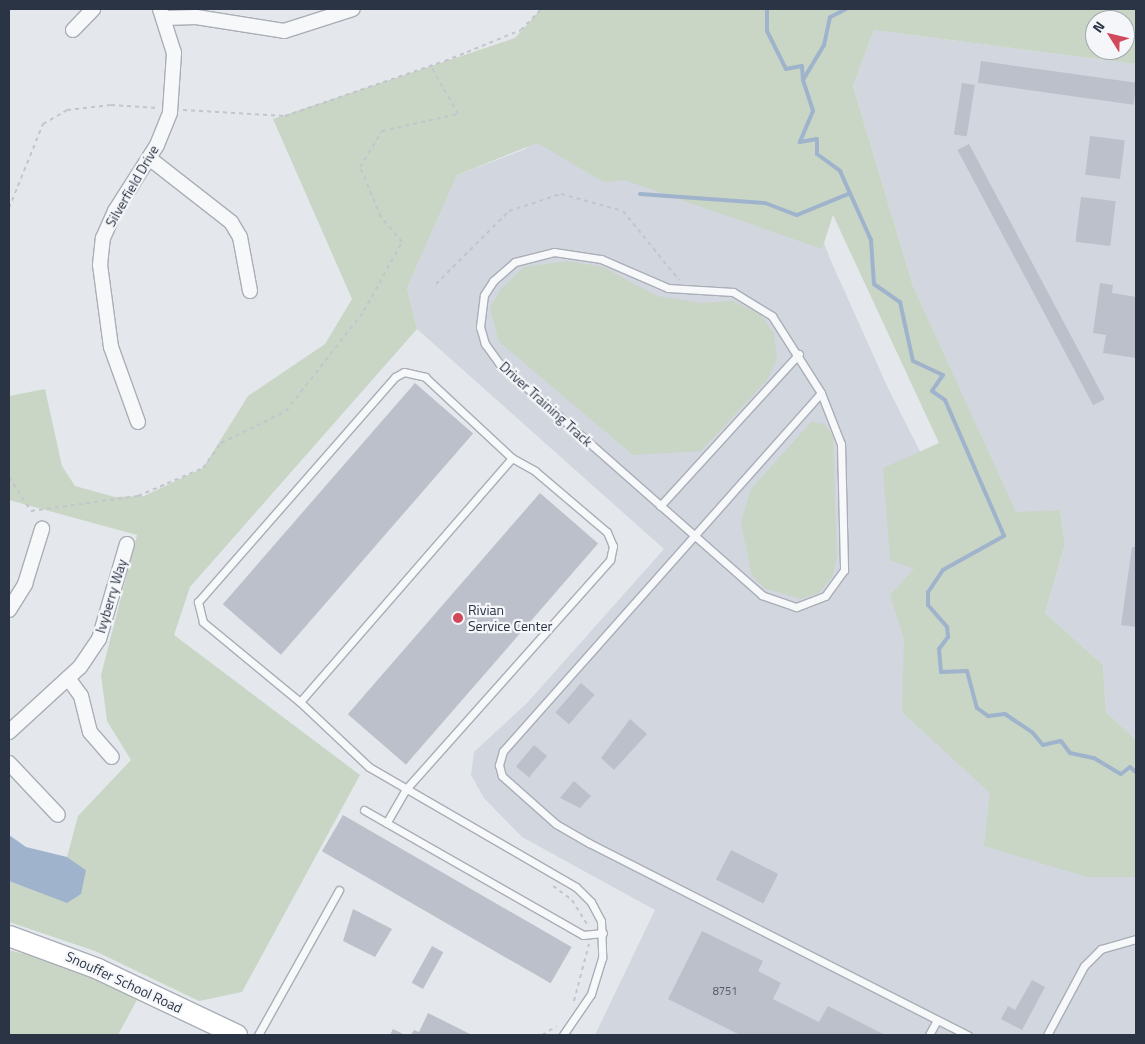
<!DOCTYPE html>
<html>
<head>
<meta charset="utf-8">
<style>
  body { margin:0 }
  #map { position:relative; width:1145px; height:1044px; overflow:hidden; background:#e4e7ec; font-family:"Titillium Web",sans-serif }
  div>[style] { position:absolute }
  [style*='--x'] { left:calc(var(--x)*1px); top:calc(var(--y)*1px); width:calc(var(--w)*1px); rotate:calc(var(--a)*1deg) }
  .built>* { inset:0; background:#d2d6de }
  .green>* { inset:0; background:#c9d6c5 }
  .water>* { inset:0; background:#9fb4cc }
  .stream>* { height:4px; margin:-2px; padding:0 2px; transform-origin:2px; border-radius:2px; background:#9fb4cc }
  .building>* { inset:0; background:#bbc0ca; transform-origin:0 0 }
  .path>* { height:2px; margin-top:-1px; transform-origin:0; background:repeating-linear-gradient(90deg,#c2c5cb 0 4px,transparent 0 8px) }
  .roads { filter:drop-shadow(1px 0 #a9aeb7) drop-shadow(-1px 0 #a9aeb7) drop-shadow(0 1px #a9aeb7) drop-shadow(0 -1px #a9aeb7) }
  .lane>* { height:7px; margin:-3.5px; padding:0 3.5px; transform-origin:3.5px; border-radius:3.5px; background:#f7f8fa }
  .street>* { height:14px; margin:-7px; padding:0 7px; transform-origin:7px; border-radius:7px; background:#f7f8fa }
  .secondary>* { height:20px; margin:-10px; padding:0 10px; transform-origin:10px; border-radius:10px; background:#fff }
  .dots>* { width:14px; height:14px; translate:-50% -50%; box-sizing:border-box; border:2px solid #f4f6f9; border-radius:50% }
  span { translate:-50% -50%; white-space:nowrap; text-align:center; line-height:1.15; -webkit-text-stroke:4.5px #f4f6f9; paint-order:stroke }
  .number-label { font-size:11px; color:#4f5766 }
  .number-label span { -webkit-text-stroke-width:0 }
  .street-label { font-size:14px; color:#2b3445 }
  .poi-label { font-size:14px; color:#2b3445 }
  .left { translate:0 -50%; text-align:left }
  .frame { position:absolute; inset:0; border:10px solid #2b3445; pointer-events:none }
  .north { position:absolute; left:1085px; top:10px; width:50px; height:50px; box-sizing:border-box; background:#f4f6f9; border:1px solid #a4a8b1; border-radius:50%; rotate:306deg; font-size:14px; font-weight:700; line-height:20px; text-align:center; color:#2b3445 }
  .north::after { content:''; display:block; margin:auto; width:18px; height:22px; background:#d1495b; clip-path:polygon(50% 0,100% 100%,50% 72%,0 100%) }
</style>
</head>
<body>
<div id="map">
  <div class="built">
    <div style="clip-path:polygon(736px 14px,831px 261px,888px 388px,1093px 794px,1136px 826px,1136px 1035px,595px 1035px,655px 910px,522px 837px,484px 798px,471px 775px,474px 752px,527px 703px,664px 549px,417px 329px,407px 288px,457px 175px,523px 150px)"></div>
    <div style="clip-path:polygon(874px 30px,1136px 64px,1136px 740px,1106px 712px,1103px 665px,1045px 613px,1065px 544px,1060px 510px,1016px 513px,913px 286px,853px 86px)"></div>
  </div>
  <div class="green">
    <div style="clip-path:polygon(evenodd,541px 9px,1136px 9px,1136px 64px,874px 30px,853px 86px,913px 286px,1016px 512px,1060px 510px,1065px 544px,1045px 613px,1103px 665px,1106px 712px,1136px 740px,1136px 877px,1087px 877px,984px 846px,990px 793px,902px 712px,904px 639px,890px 595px,914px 569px,890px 560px,883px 468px,939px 443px,833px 215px,822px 249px,624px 180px,604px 182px,537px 143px,457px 175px,407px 288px,417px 329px,190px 587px,174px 635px,360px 775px,242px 992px,199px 1001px,95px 951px,9px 922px,9px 881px,67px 902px,86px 870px,67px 857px,78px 816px,131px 760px,107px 721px,101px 675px,137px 535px,9px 500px,9px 396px,45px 389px,62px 466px,75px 486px,115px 497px,144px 496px,203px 468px,248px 396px,325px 344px,352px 299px,273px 119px,515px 38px,541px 9px,1095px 20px,1125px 20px,1125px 50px,1095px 50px,1095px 20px)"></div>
    <div style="clip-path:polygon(568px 261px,603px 267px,657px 296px,700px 303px,732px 301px,760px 314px,774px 333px,777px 359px,767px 380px,701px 451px,633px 455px,499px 342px,490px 308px,501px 289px,524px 267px)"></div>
    <div style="clip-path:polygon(811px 422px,825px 424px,833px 437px,837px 559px,832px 577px,819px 593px,800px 599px,766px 589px,752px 576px,741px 522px,751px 489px)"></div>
    <div style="clip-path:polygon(9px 950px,69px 966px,138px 998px,118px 1035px,9px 1035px)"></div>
  </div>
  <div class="water">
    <div style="clip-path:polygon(9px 835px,26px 847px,67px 857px,86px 870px,81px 894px,67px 903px,9px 881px)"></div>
  </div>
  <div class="stream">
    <div style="--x:767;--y:9;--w:22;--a:90"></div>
    <div style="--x:767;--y:31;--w:42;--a:63.4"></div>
    <div style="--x:786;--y:69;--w:16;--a:-11"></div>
    <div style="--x:802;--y:66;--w:14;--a:86"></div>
    <div style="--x:846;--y:9;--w:18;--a:153"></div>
    <div style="--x:830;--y:17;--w:29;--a:102"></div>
    <div style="--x:824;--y:45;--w:41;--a:121"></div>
    <div style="--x:803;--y:80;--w:33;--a:72"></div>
    <div style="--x:813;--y:111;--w:34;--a:113"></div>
    <div style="--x:800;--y:142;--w:17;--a:-10"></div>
    <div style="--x:817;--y:139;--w:15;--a:90"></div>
    <div style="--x:817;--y:154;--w:29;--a:36"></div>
    <div style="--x:840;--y:171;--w:76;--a:65.8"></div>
    <div style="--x:871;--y:240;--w:44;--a:86.1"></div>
    <div style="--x:874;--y:284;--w:32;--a:35"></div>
    <div style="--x:900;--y:302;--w:60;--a:77.6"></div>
    <div style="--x:913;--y:361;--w:33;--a:25"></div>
    <div style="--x:943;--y:375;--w:19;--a:125"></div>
    <div style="--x:932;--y:391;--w:16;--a:35"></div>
    <div style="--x:945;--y:400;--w:148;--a:66.5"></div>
    <div style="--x:1004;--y:536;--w:70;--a:150.9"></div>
    <div style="--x:943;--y:570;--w:27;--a:124"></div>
    <div style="--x:928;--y:592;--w:13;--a:90"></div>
    <div style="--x:928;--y:605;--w:29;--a:49"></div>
    <div style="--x:947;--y:627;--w:10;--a:84"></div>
    <div style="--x:948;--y:637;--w:15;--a:127"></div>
    <div style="--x:939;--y:649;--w:23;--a:85"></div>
    <div style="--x:941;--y:672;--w:26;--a:-2"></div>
    <div style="--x:967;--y:671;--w:38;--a:75"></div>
    <div style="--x:977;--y:708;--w:14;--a:36"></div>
    <div style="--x:988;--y:716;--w:17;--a:-7"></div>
    <div style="--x:1005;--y:714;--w:32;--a:34"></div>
    <div style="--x:1032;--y:732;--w:17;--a:50"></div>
    <div style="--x:1043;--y:745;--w:18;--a:-13"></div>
    <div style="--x:1061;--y:741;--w:15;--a:53"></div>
    <div style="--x:1070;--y:753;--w:25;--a:12"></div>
    <div style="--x:1094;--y:758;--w:31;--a:31"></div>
    <div style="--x:1121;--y:774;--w:11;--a:-38"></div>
    <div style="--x:1130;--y:767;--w:8;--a:40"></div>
    <div style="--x:640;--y:194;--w:125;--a:4.1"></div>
    <div style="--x:765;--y:203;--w:34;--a:21"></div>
    <div style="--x:797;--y:215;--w:55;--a:-22.4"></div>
  </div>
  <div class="building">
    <div style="left:981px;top:61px;width:157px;height:22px;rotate:8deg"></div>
    <div style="left:962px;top:83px;width:13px;height:52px;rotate:9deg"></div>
    <div style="left:1090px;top:136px;width:35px;height:39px;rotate:7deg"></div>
    <div style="left:969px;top:144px;width:289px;height:13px;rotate:62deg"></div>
    <div style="left:1081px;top:197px;width:35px;height:45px;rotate:7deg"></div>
    <div style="clip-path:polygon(1100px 283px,1113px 285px,1112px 293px,1136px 297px,1136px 358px,1103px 353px,1106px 335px,1093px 333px)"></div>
    <div style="left:415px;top:383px;width:77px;height:293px;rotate:41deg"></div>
    <div style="left:540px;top:493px;width:77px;height:293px;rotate:41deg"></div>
    <div style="clip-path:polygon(1132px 547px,1136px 547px,1136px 627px,1121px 625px)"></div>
    <div style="left:581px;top:683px;width:18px;height:39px;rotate:41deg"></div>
    <div style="clip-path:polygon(630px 719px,647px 734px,614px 770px,601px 758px)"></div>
    <div style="left:534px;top:745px;width:17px;height:28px;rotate:40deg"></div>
    <div style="clip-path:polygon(574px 781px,591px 796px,580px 808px,560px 798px)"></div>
    <div style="left:343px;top:815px;width:264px;height:42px;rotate:30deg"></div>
    <div style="left:731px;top:850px;width:53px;height:33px;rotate:27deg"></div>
    <div style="clip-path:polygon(353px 909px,392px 929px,375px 957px,343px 941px)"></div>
    <div style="clip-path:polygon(702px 931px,763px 961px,758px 971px,781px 983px,773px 999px,819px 1022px,828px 1006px,885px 1035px,740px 1035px,668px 999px)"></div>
    <div style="left:432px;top:946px;width:13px;height:42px;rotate:29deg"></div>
    <div style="clip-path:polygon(1032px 980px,1045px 987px,1022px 1030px,1001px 1019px,1008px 1006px,1015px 1010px)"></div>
    <div style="clip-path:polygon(428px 1013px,470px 1034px,470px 1035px,411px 1035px,414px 1030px,419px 1032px)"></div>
    <div style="clip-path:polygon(393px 1029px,405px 1035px,390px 1035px)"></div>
  </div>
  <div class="path">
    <div style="--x:183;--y:110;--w:102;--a:3.4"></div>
    <div style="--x:285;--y:116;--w:169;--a:-19"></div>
    <div style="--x:445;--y:61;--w:82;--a:-22.2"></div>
    <div style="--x:521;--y:30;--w:29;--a:-46"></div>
    <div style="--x:9;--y:208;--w:91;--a:-68"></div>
    <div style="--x:43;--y:124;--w:28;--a:-30"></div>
    <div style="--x:67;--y:110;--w:44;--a:-6.5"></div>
    <div style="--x:111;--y:105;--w:47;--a:3.7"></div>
    <div style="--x:436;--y:284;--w:103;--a:-45"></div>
    <div style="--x:509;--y:211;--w:55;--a:-18.1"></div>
    <div style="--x:561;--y:194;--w:64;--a:15.3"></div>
    <div style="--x:623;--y:211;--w:89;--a:50.9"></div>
    <div style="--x:9;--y:477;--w:40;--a:57.1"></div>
    <div style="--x:31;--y:511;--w:108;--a:-8"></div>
    <div style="--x:138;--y:496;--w:71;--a:-23.3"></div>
    <div style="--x:203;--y:468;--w:31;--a:-54"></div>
    <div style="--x:221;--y:443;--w:72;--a:-26.2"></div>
    <div style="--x:286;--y:411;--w:127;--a:-52"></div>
    <div style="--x:364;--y:311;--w:79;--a:-61.2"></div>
    <div style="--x:402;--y:242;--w:33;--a:-130"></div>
    <div style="--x:381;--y:217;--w:54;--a:-112.8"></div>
    <div style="--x:360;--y:167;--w:42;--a:-58.6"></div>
    <div style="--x:382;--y:131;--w:78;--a:-12.6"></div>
    <div style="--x:458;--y:114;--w:55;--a:-119.4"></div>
    <div style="--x:553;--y:886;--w:24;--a:36"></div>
    <div style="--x:572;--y:900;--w:28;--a:58"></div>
    <div style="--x:574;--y:1001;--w:59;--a:-75.3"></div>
    <div style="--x:542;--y:1035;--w:17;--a:-31"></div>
  </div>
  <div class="roads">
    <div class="lane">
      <div style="--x:554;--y:252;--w:48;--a:8.5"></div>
      <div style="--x:601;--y:259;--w:73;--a:23.4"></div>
      <div style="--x:668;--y:288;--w:65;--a:3.5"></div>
      <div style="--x:733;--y:292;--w:46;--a:31.6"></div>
      <div style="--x:772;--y:316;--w:91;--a:57.5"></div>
      <div style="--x:821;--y:393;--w:55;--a:68.6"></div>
      <div style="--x:841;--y:444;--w:126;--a:88.6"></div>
      <div style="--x:844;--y:570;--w:32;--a:126"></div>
      <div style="--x:825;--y:596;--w:31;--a:159"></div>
      <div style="--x:796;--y:607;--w:36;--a:-161"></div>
      <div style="--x:762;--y:595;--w:351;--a:-138.6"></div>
      <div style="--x:499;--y:363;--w:24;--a:-126"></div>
      <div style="--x:485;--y:344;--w:18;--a:-106"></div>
      <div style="--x:480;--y:327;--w:32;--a:-83"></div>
      <div style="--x:484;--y:295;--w:17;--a:-57"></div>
      <div style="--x:493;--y:281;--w:29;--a:-41"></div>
      <div style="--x:515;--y:262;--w:40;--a:-14.4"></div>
      <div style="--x:821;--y:393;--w:479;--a:131.6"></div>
      <div style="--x:503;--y:751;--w:15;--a:106"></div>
      <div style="--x:499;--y:765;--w:11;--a:75"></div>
      <div style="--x:502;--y:776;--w:72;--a:41.6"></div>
      <div style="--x:556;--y:824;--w:38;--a:30"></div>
      <div style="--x:589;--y:843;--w:425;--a:26.9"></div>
      <div style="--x:512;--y:458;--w:323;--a:131"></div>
      <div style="--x:300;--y:702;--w:95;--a:43.3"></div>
      <div style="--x:369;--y:767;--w:239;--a:30.1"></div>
      <div style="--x:576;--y:887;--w:21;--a:45"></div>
      <div style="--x:591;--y:902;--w:21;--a:62"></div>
      <div style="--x:601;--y:921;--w:37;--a:88"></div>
      <div style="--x:602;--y:958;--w:38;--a:107"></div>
      <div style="--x:591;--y:994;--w:50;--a:124.3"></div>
      <div style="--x:660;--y:506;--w:206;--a:-47.6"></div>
      <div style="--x:300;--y:702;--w:126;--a:-140.5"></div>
      <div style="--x:203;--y:622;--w:21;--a:-104"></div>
      <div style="--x:198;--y:602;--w:299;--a:-48.8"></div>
      <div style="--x:395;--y:377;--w:10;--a:-29"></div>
      <div style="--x:404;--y:372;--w:22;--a:13"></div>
      <div style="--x:425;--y:377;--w:119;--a:43"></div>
      <div style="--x:512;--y:458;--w:26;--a:29"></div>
      <div style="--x:535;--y:471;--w:94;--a:40.3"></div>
      <div style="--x:607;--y:532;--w:15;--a:67"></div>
      <div style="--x:613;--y:546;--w:14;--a:102"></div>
      <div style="--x:610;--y:560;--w:307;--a:131.7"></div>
      <div style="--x:406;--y:789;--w:39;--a:120"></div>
      <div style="--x:364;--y:810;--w:252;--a:29.7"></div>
      <div style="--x:583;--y:935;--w:20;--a:-6"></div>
      <div style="--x:258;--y:1035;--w:166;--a:-60.8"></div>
      <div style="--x:929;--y:1035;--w:17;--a:-62"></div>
      <div style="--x:1047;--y:1035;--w:78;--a:-61.8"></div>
      <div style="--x:1084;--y:966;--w:24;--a:-45"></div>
      <div style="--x:1101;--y:949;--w:36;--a:-16"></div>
    </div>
    <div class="street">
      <div style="--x:165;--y:18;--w:31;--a:-2"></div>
      <div style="--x:196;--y:17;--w:89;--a:9"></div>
      <div style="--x:284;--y:31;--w:72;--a:-17.7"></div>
      <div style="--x:73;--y:30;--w:29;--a:-46"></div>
      <div style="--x:149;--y:158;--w:104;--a:38"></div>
      <div style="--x:231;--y:222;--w:17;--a:59"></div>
      <div style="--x:240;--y:237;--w:55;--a:79.5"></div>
      <div style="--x:138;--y:422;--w:80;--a:-109.8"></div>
      <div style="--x:111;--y:347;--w:83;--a:-97.6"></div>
      <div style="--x:100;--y:265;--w:27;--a:-84"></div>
      <div style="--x:103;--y:238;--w:30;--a:-66"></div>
      <div style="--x:115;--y:211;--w:78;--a:-57.5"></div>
      <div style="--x:157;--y:145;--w:35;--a:-68"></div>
      <div style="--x:170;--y:112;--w:59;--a:-86.1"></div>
      <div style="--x:174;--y:53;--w:46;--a:-107.7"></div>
      <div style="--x:9;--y:610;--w:31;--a:-58"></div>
      <div style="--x:25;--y:584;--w:58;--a:-72.8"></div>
      <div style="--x:68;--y:678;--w:22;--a:54"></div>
      <div style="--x:81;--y:696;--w:37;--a:76"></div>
      <div style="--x:90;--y:732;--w:33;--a:49"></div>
      <div style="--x:9;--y:732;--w:96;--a:-42.5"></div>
      <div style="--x:80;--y:667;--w:34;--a:-56"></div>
      <div style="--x:99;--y:639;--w:99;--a:-73.6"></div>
      <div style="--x:9;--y:763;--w:71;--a:46.7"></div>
    </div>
    <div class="secondary">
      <div style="--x:9;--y:936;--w:95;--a:20.3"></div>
      <div style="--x:98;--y:969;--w:154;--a:25.4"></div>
    </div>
  </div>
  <div class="dots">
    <div style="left:458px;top:618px;background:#d1495b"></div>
  </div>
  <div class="number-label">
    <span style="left:725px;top:991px">8751</span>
  </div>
  <div class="street-label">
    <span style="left:132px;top:186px;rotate:-60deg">Silverfield Drive</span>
    <span style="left:546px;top:404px;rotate:42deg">Driver Training Track</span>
    <span style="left:111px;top:596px;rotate:-73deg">Ivyberry Way</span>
    <span style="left:124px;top:982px;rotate:25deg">Snouffer School Road</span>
  </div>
  <div class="poi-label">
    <span class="left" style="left:468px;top:618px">Rivian<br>Service Center</span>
  </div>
  <div class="frame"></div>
  <div class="north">N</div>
</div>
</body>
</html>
